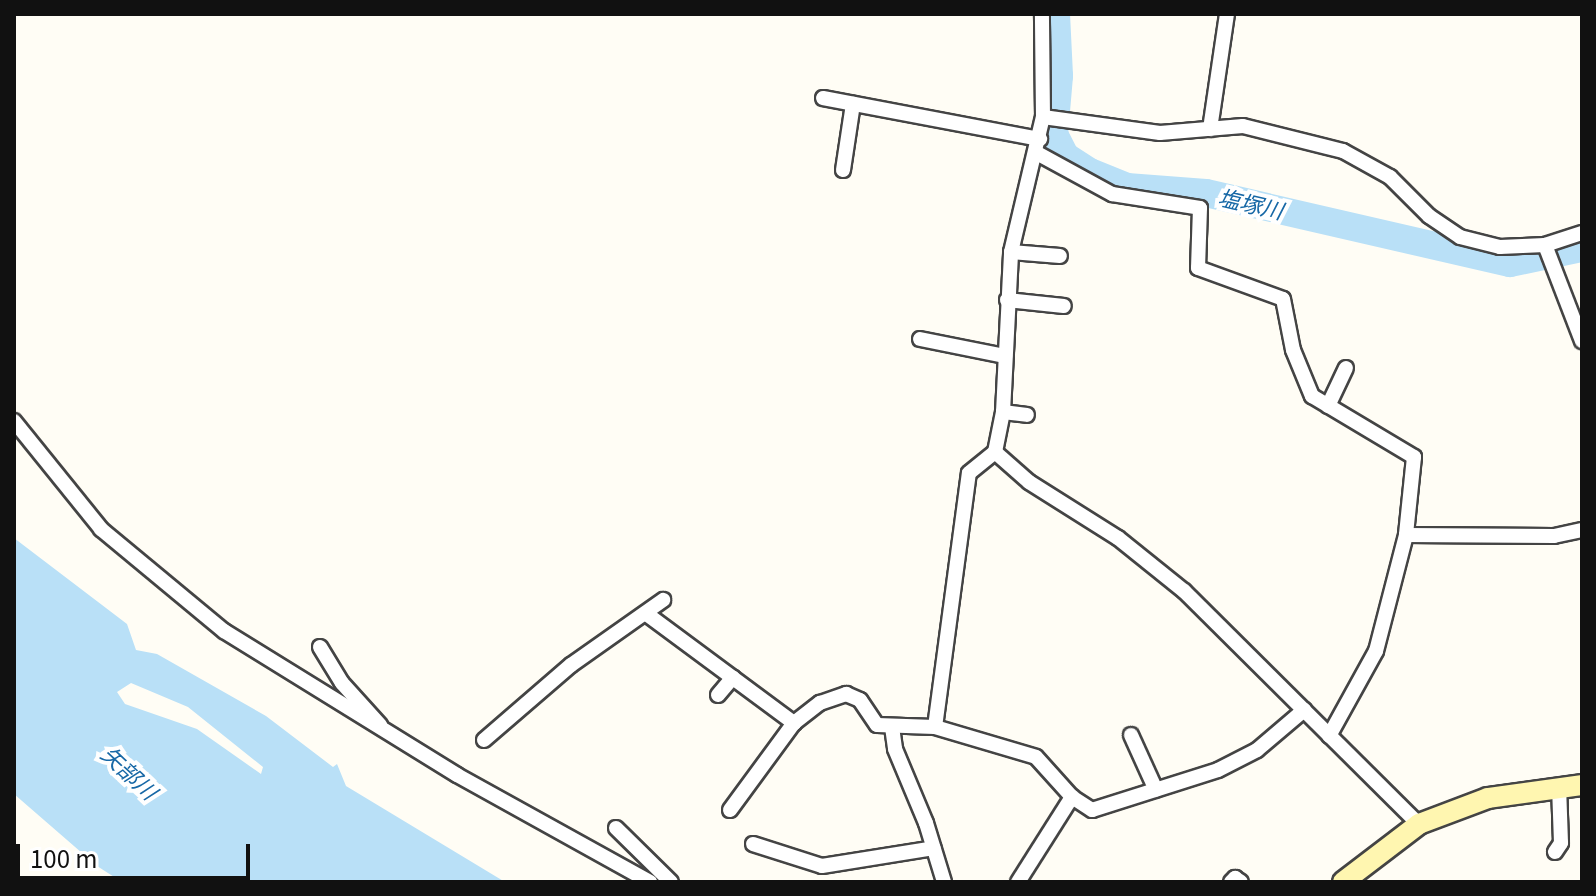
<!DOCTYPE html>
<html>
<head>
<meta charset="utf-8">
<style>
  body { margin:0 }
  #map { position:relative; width:1596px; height:896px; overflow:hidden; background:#fffdf5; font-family:Georgia,"Noto Sans JP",serif }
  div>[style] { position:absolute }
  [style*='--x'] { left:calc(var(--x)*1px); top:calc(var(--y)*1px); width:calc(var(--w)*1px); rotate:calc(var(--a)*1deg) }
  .water>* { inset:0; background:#b9e0f7 }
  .river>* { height:28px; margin:-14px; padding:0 14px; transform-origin:14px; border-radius:14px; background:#b9e0f7 }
  .roads { filter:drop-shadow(2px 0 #444) drop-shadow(-2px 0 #444) drop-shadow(0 2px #444) drop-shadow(0 -2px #444) }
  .minor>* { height:14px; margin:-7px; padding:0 7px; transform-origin:7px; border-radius:7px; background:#fff }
  .secondary>* { height:20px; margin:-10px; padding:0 10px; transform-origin:10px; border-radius:10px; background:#fff6b0 }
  span { translate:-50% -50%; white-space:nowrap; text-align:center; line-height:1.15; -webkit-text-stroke:8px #fff; paint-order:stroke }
  .water-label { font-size:22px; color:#1768a6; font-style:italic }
  .frame { position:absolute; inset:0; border:16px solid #111; pointer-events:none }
  .scale { position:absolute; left:16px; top:844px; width:234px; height:36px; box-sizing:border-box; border:4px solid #111; border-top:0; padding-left:10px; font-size:24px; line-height:28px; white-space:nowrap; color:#111; -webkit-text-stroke:6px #fff; paint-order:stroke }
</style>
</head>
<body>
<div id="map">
  <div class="water">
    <div style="clip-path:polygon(evenodd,14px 538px,127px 624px,136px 650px,157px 654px,266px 716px,333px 767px,337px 764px,346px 786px,505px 882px,122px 882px,97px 866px,14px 794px,14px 538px,131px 683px,188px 707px,263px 767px,261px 774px,197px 729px,125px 704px,117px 692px,131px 683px)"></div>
  </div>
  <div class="river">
    <div style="--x:1056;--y:14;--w:62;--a:87.2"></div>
    <div style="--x:1059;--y:76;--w:58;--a:94.9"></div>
    <div style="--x:1054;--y:134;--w:25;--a:63"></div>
    <div style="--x:1065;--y:156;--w:30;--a:33"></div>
    <div style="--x:1090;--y:172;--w:40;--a:22"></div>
    <div style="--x:1127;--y:187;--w:79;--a:4.3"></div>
    <div style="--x:1206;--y:193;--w:312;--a:13"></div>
    <div style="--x:1510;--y:263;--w:74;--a:-11.8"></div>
  </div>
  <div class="roads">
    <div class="minor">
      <div style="--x:823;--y:98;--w:221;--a:10.7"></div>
      <div style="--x:1043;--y:117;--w:118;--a:7.8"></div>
      <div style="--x:1160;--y:133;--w:83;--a:-4.8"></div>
      <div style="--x:1243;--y:126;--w:103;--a:14"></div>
      <div style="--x:1343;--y:151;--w:54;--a:29"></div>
      <div style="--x:1390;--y:177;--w:55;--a:45"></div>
      <div style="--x:1429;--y:216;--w:37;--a:34"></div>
      <div style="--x:1460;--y:237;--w:41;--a:14"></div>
      <div style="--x:1500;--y:247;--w:45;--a:-2.5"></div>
      <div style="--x:1545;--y:245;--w:39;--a:-18"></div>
      <div style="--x:1210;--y:129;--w:116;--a:-81.6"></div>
      <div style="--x:1035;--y:152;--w:88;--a:28.6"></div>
      <div style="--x:1112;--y:194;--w:89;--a:9"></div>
      <div style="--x:1200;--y:208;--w:60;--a:91.9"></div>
      <div style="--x:1198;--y:268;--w:90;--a:20"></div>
      <div style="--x:1283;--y:299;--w:52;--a:78.9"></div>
      <div style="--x:1293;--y:350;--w:50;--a:67.6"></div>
      <div style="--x:1312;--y:396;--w:119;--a:30.9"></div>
      <div style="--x:1414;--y:457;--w:78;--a:95.9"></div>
      <div style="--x:1406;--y:535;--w:120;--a:104.5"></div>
      <div style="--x:1376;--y:651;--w:97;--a:118.9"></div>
      <div style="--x:843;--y:170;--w:67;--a:-81.4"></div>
      <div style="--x:1545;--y:245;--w:103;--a:68.9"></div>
      <div style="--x:1011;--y:252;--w:49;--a:4.7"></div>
      <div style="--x:1007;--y:300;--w:57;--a:6"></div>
      <div style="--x:920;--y:339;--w:87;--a:11.3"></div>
      <div style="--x:1328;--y:406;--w:42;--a:-64.7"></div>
      <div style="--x:1003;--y:412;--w:24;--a:7"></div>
      <div style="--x:14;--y:421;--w:139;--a:51.1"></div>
      <div style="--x:101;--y:529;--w:160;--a:39.7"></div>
      <div style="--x:224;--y:631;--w:274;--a:31.7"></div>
      <div style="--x:457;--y:775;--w:221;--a:29"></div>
      <div style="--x:995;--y:452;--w:45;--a:41.4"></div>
      <div style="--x:1029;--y:482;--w:105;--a:32.2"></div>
      <div style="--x:1118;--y:538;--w:85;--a:38.8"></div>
      <div style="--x:1184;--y:591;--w:331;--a:44.8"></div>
      <div style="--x:1406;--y:535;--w:148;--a:0.4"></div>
      <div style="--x:1554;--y:536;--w:29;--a:-12"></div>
      <div style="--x:648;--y:615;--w:182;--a:36.5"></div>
      <div style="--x:320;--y:647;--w:42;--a:58.6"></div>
      <div style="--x:342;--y:683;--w:57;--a:47.9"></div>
      <div style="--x:718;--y:695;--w:23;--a:-50"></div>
      <div style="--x:892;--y:727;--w:22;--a:82"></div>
      <div style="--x:895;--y:749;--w:80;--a:67.3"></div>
      <div style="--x:926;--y:823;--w:62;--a:73"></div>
      <div style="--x:935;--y:727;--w:256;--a:-82.4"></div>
      <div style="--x:969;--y:473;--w:33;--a:-39"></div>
      <div style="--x:995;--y:452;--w:41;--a:-78.7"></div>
      <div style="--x:1003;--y:412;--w:160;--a:-87.1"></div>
      <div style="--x:1011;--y:252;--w:139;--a:-76.7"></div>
      <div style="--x:1043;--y:117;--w:103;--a:-90.6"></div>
      <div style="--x:1131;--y:735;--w:60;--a:65.6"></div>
      <div style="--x:484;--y:740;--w:115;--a:-40.8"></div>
      <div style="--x:571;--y:665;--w:113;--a:-35.2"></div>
      <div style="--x:730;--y:810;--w:108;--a:-53.7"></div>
      <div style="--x:794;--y:723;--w:33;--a:-38"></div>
      <div style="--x:820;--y:703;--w:28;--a:-19"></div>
      <div style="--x:846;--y:694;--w:15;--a:23"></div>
      <div style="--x:860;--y:700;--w:30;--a:56"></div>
      <div style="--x:877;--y:725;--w:58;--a:2"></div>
      <div style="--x:935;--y:727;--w:105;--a:16.5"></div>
      <div style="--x:1036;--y:757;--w:54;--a:48"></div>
      <div style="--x:1072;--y:797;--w:24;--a:33"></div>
      <div style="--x:1092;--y:810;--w:132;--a:-17.6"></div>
      <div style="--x:1218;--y:770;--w:44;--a:-27.1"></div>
      <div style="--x:1257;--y:750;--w:62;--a:-40.4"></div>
      <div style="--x:616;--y:828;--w:77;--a:44.5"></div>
      <div style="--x:753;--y:844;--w:72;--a:17.7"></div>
      <div style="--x:822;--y:866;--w:113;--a:-9.1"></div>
      <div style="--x:1555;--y:852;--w:11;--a:-56"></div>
      <div style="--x:1561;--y:843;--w:56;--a:-92"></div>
      <div style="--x:1018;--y:882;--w:101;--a:-57.6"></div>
      <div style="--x:1231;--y:882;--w:6;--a:-45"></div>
      <div style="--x:1235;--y:878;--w:7;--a:34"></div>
    </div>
    <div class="secondary">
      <div style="--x:1343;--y:882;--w:96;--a:-37.3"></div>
      <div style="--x:1419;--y:824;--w:74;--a:-20.6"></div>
      <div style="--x:1488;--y:798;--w:95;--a:-7.9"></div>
    </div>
  </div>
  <div class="water-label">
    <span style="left:1251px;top:203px;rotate:13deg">塩塚川</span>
    <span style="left:130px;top:772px;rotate:43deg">矢部川</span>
  </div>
  <div class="frame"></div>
  <div class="scale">100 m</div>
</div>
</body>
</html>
